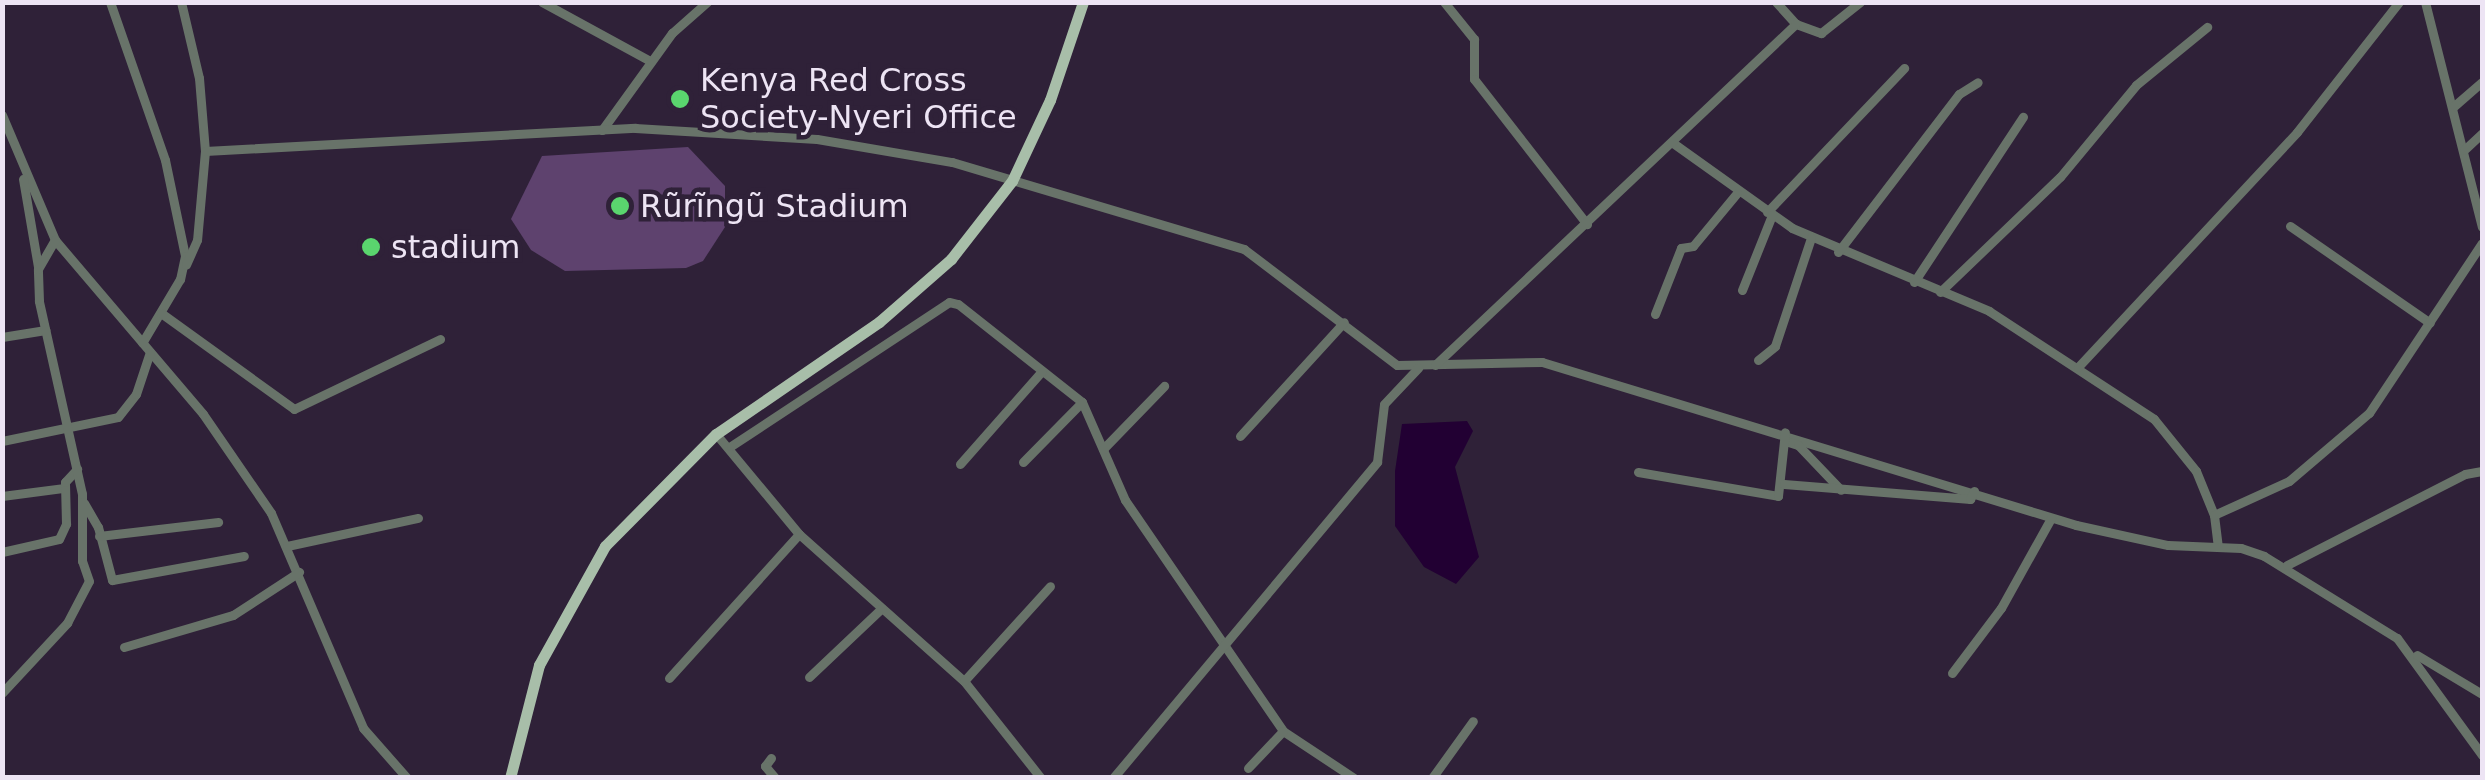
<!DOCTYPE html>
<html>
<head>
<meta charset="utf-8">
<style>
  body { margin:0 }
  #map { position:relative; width:2485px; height:780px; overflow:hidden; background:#2f2138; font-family:"DejaVu Sans",sans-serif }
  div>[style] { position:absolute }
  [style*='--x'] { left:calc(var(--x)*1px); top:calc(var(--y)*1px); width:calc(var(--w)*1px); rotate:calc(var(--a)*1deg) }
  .green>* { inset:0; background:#5e426e }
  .water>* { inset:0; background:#203 }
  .minor>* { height:9px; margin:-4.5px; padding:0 4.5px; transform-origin:4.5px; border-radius:4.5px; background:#687369 }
  .major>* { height:11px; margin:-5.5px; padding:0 5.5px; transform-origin:5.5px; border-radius:5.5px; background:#a8bea9 }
  .dots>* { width:28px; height:28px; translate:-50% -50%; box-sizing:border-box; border:5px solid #2f2138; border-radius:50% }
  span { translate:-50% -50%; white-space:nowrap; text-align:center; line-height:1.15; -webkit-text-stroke:9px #2f2138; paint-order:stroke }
  .poi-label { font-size:32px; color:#ede4f4 }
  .left { translate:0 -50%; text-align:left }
  .frame { position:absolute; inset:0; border:5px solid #ede4f4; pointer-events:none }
</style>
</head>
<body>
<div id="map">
  <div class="green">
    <div style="clip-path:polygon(688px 147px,725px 186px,725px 227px,703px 261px,686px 268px,565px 271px,531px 250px,511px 219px,542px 156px)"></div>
  </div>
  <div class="water">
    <div style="clip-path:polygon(1467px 421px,1473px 431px,1455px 467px,1479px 557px,1456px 584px,1424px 567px,1395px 526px,1395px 471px,1402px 424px)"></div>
  </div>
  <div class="minor">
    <div style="--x:110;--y:2;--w:167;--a:70.8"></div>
    <div style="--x:165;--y:160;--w:98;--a:78.2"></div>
    <div style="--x:185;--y:256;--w:24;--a:102"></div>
    <div style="--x:180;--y:279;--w:74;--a:120.7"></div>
    <div style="--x:181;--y:2;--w:78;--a:76.7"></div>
    <div style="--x:199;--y:78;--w:73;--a:85.3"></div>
    <div style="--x:205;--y:151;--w:89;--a:95.1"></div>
    <div style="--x:197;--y:240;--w:27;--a:114"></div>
    <div style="--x:542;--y:2;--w:123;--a:28.6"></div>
    <div style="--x:1444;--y:2;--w:48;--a:51"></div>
    <div style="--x:1474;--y:39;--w:40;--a:90"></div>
    <div style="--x:1474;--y:79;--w:184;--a:52.1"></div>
    <div style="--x:1776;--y:2;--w:30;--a:48"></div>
    <div style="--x:1796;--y:24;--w:27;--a:20"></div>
    <div style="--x:1821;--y:33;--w:50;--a:-38.5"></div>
    <div style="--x:2425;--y:2;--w:232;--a:75.8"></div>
    <div style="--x:2453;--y:107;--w:38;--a:-41"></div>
    <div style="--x:2;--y:115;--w:136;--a:67"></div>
    <div style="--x:55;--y:240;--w:228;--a:49.6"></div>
    <div style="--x:203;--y:414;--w:120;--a:55.5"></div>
    <div style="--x:271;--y:513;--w:234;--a:66.8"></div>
    <div style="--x:363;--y:728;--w:67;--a:48.7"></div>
    <div style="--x:602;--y:130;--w:120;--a:-54.2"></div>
    <div style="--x:672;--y:33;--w:47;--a:-41.5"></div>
    <div style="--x:1673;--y:143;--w:146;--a:35.5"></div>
    <div style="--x:1792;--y:228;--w:214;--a:22.8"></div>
    <div style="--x:1989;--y:311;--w:197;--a:33.2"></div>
    <div style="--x:2154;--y:419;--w:67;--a:51.1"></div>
    <div style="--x:2196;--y:471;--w:48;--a:67.8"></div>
    <div style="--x:2214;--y:515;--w:31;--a:83"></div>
    <div style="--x:2464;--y:150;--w:25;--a:-43"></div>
    <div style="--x:205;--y:151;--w:431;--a:-3.1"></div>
    <div style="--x:635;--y:128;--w:182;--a:3.5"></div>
    <div style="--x:817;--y:139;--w:137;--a:9.7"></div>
    <div style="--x:952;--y:162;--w:305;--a:16.6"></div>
    <div style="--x:1244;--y:249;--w:192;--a:37.2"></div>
    <div style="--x:1397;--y:365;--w:145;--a:-1.2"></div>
    <div style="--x:1542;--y:362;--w:558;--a:16.97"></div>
    <div style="--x:2076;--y:525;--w:94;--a:12.3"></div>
    <div style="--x:2168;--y:545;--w:73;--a:2.4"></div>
    <div style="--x:2241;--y:548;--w:24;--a:19"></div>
    <div style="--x:2264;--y:556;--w:156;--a:31.7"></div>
    <div style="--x:2397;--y:638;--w:145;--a:54"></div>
    <div style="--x:23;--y:179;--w:89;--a:80.3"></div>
    <div style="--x:1767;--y:212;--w:199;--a:-46.4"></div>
    <div style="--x:2290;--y:226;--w:170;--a:34.7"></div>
    <div style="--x:1838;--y:252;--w:199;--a:-52.6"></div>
    <div style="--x:1959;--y:94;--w:22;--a:-32"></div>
    <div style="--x:1914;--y:282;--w:198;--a:-56.6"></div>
    <div style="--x:1742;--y:290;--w:81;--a:-68.2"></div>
    <div style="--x:1940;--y:292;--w:166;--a:-43.8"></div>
    <div style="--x:2060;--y:177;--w:119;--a:-50.4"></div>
    <div style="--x:2136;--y:85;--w:92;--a:-39.2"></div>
    <div style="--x:161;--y:313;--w:164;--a:35.8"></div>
    <div style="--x:294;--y:409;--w:162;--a:-25.6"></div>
    <div style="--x:1655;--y:314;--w:71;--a:-68.5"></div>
    <div style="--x:1681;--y:248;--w:12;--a:-9"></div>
    <div style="--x:1693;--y:246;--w:69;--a:-50.3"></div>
    <div style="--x:2;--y:337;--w:44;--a:-9.2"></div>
    <div style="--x:1758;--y:360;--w:22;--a:-39"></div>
    <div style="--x:1775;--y:346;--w:114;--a:-71.6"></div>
    <div style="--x:1435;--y:365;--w:497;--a:-43.4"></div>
    <div style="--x:2078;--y:367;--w:321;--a:-47"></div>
    <div style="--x:2297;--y:132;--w:165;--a:-51.9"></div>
    <div style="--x:716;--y:434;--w:130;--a:50.3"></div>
    <div style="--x:799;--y:534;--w:221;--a:41.7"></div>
    <div style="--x:964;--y:681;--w:124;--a:51.6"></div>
    <div style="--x:1240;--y:436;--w:154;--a:-47.6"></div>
    <div style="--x:2;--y:441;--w:118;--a:-11.7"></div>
    <div style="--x:118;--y:417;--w:29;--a:-52"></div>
    <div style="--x:136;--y:394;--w:44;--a:-71.6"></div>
    <div style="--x:1785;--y:441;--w:14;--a:17"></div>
    <div style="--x:1798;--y:445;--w:62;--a:46.3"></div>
    <div style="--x:731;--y:446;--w:261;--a:-33.4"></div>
    <div style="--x:949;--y:302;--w:9;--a:13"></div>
    <div style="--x:958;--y:304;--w:158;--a:38.3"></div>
    <div style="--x:1082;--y:402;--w:107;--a:66.3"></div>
    <div style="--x:1125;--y:500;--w:280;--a:55.6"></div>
    <div style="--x:1283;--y:731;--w:85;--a:33.5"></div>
    <div style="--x:1103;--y:449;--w:88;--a:-45.9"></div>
    <div style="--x:1023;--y:462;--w:84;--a:-45.5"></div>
    <div style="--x:960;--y:464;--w:123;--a:-48.6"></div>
    <div style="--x:1638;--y:472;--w:142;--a:9.7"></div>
    <div style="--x:1778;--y:496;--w:64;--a:-83.8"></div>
    <div style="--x:1784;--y:484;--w:187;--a:4.6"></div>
    <div style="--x:1970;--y:499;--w:9;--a:-63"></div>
    <div style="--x:2;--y:496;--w:63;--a:-7.4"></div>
    <div style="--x:84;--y:503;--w:28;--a:60"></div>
    <div style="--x:98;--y:527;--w:55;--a:75.2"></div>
    <div style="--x:112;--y:580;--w:134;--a:-10.3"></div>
    <div style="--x:2214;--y:515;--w:82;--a:-24.4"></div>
    <div style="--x:2289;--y:481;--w:105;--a:-40.4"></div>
    <div style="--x:2369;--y:413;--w:204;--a:-56.4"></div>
    <div style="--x:99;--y:536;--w:120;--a:-6.7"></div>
    <div style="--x:287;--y:546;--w:134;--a:-12.1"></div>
    <div style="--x:2;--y:552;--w:58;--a:-12.8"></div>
    <div style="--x:59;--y:539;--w:17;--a:-65"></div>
    <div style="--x:66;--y:524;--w:42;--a:-91.4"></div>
    <div style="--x:65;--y:482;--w:18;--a:-47"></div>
    <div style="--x:2287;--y:565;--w:200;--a:-27.1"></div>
    <div style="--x:2465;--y:474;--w:17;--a:-10"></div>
    <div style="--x:124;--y:647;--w:114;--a:-16.4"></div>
    <div style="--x:233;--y:615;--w:79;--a:-33.1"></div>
    <div style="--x:2417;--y:655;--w:76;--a:31"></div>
    <div style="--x:1952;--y:673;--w:81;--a:-53"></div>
    <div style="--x:2001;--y:608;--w:103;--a:-60.9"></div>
    <div style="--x:809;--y:677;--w:100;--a:-43.4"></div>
    <div style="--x:669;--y:678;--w:194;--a:-47.9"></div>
    <div style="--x:964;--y:681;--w:128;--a:-47.8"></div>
    <div style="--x:2;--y:693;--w:96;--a:-47.1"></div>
    <div style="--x:67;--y:623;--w:47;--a:-62.4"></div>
    <div style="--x:89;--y:581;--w:21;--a:-109"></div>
    <div style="--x:82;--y:561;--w:67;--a:-90"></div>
    <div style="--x:82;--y:494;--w:198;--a:-102.6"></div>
    <div style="--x:39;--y:301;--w:32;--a:-92"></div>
    <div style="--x:38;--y:269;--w:34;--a:-60"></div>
    <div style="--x:771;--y:758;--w:10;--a:127"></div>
    <div style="--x:765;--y:766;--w:16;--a:50"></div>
    <div style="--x:1248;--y:768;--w:51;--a:-46.6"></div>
    <div style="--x:1113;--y:778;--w:412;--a:-50.1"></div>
    <div style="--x:1377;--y:462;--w:58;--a:-83.1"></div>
    <div style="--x:1384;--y:404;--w:50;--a:-46.6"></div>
    <div style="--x:1432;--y:778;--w:70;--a:-54.3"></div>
  </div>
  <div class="major">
    <div style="--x:510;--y:778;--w:117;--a:-75.6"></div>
    <div style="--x:539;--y:665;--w:136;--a:-61"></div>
    <div style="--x:605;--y:546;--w:158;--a:-45.3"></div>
    <div style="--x:716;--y:434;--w:198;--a:-34.5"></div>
    <div style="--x:879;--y:322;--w:96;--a:-41.2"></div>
    <div style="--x:951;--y:259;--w:99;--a:-52"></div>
    <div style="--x:1012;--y:181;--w:89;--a:-64.9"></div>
    <div style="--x:1050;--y:100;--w:103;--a:-71.4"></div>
  </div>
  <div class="dots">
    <div style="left:680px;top:99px;background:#5ad56e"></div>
    <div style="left:620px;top:206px;background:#5ad56e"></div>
    <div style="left:371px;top:247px;background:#5ad56e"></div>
  </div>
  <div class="poi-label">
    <span class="left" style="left:700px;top:99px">Kenya Red Cross<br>Society-Nyeri Office</span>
    <span class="left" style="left:640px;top:206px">Rũrĩngũ Stadium</span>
    <span class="left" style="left:391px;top:247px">stadium</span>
  </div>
  <div class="frame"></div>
</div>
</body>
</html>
